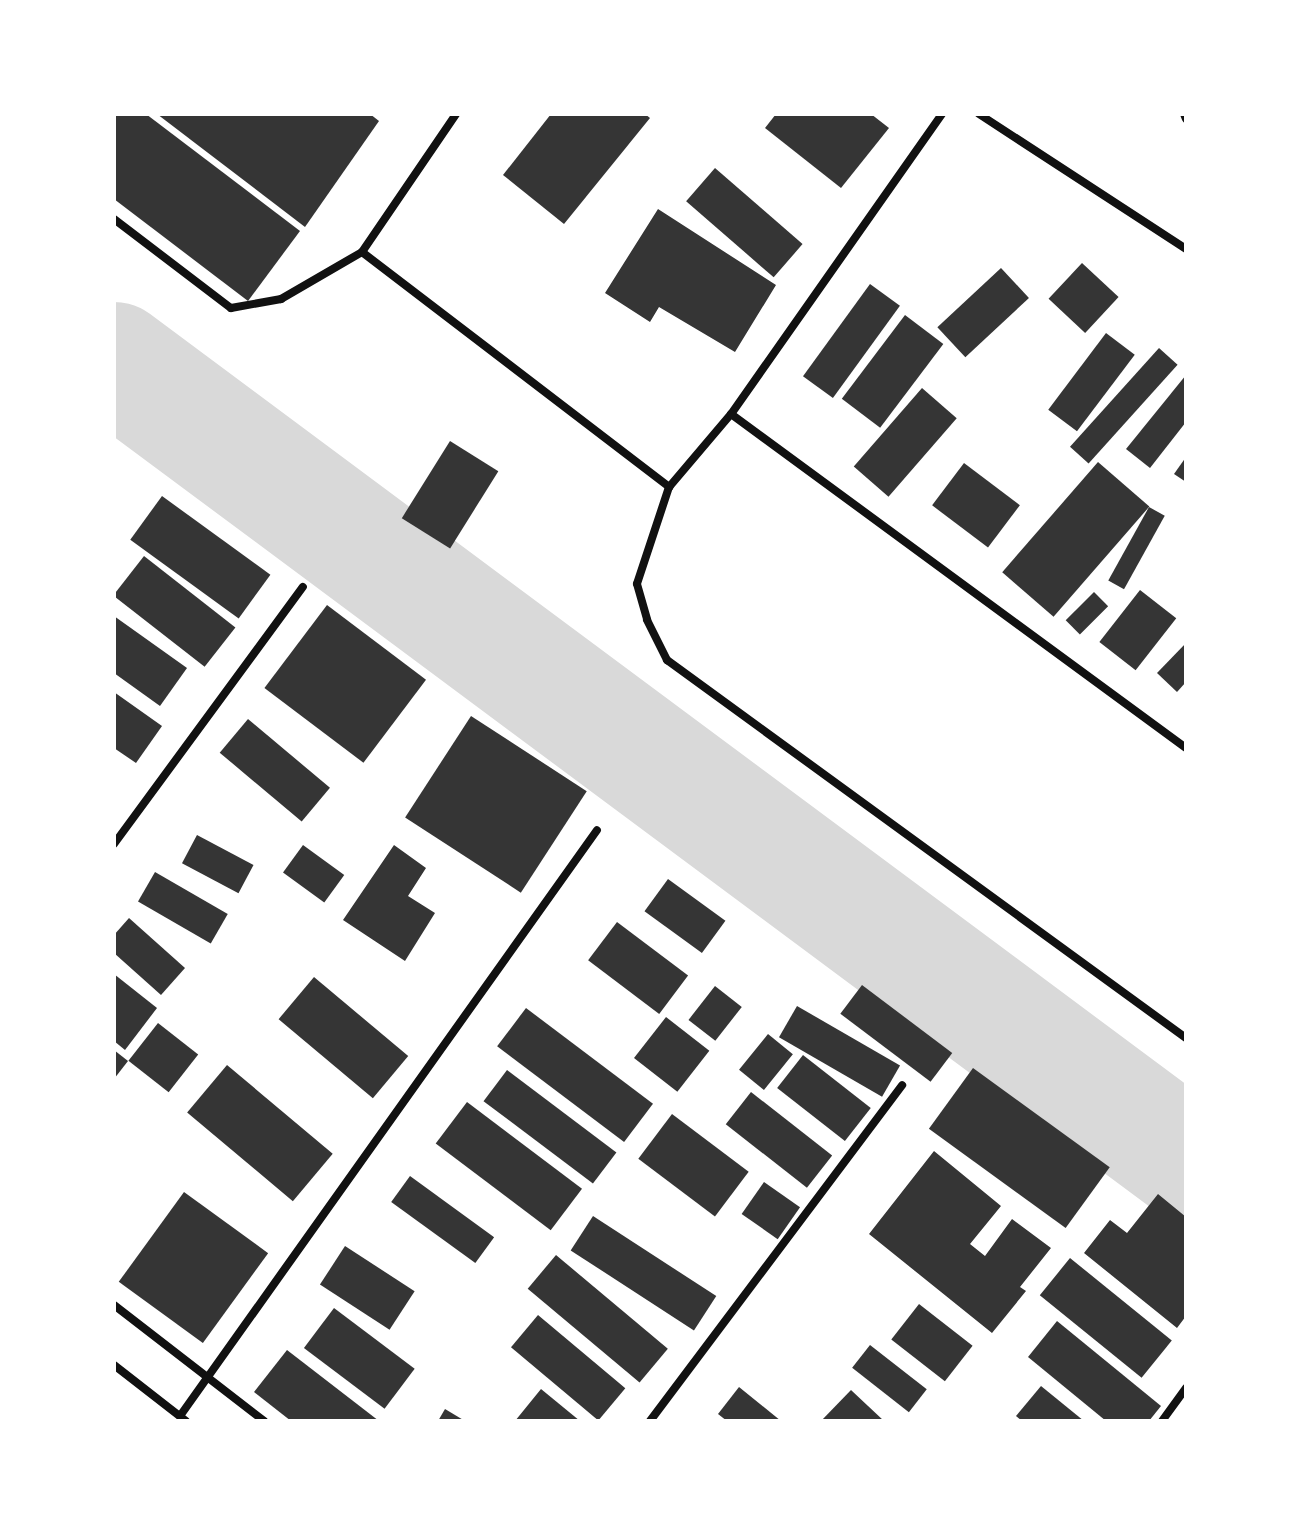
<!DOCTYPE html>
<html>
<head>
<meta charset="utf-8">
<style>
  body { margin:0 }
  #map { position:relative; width:1300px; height:1535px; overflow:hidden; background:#fff; font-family:Jost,sans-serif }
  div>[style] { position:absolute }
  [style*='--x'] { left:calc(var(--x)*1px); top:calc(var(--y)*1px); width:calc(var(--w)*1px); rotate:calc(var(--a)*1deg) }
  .river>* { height:120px; margin:-60px; padding:0 60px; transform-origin:60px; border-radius:60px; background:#d9d9d9 }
  .building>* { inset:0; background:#353535; transform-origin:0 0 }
  .minor>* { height:8px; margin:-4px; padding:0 4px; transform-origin:4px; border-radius:4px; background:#111 }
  span { translate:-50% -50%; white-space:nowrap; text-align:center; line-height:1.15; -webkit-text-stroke:8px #fff; paint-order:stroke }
  .frame { position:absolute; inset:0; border:116px solid #fff; pointer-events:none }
</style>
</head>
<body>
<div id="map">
  <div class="river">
    <div style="--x:114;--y:362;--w:1336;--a:36.63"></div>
  </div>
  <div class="building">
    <div style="clip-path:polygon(114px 114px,146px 114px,300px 231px,248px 301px,114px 199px)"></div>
    <div style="clip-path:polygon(157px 114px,370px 114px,379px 121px,305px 227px)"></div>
    <div style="clip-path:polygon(551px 114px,645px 114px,650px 118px,564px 224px,503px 175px)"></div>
    <div style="clip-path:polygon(776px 114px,871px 114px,889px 128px,841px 188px,765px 128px)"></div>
    <div style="left:715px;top:168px;width:116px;height:44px;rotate:41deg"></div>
    <div style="clip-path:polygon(658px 209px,776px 285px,735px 352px,659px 307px,650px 322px,605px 293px)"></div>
    <div style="left:1082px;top:263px;width:50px;height:49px;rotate:43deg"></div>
    <div style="left:1001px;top:268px;width:41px;height:87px;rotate:47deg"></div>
    <div style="left:870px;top:284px;width:37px;height:114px;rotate:36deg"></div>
    <div style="left:905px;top:315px;width:48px;height:105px;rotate:37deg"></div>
    <div style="left:1106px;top:333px;width:36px;height:96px;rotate:37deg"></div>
    <div style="left:1159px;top:348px;width:25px;height:133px;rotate:42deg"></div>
    <div style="clip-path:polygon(1186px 375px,1186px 422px,1150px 468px,1126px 449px)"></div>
    <div style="left:922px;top:388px;width:46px;height:104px;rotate:41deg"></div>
    <div style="left:450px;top:441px;width:57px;height:91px;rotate:32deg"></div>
    <div style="clip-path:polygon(1186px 457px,1186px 482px,1174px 474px)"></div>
    <div style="left:1098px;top:462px;width:68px;height:146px;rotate:41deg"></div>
    <div style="left:964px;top:463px;width:70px;height:53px;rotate:37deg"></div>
    <div style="left:162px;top:496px;width:134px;height:54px;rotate:36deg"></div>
    <div style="left:1149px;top:507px;width:18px;height:84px;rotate:29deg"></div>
    <div style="left:144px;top:556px;width:116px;height:50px;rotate:38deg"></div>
    <div style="left:1140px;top:590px;width:46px;height:66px;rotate:38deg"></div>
    <div style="left:1094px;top:592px;width:20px;height:40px;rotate:45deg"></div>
    <div style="left:327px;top:605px;width:124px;height:104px;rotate:37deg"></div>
    <div style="clip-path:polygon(114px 616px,187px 668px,160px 706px,114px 673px)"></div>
    <div style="clip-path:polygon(1186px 643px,1186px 682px,1177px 692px,1157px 673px)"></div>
    <div style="clip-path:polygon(114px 692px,162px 726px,136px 763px,114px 748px)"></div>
    <div style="left:471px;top:716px;width:138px;height:121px;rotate:33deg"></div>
    <div style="left:248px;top:719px;width:107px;height:44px;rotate:40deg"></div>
    <div style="left:197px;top:835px;width:64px;height:32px;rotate:28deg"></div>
    <div style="left:303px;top:845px;width:51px;height:34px;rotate:36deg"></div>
    <div style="clip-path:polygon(394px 845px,426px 868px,408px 896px,435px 913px,405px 961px,343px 920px)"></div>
    <div style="left:155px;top:872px;width:84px;height:34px;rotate:30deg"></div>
    <div style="left:668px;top:879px;width:71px;height:40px;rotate:36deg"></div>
    <div style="clip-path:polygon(129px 918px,185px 968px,161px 995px,114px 953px,114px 935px)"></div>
    <div style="left:617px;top:922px;width:89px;height:48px;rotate:37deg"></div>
    <div style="clip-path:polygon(114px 974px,157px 1008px,125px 1050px,114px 1041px)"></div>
    <div style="left:314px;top:977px;width:123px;height:55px;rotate:40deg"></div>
    <div style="left:862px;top:985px;width:113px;height:36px;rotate:37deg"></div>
    <div style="left:715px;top:986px;width:34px;height:43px;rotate:38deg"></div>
    <div style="left:797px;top:1006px;width:119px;height:36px;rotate:30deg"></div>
    <div style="left:526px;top:1008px;width:159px;height:48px;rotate:37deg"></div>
    <div style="left:666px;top:1017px;width:55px;height:52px;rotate:38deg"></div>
    <div style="left:158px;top:1023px;width:51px;height:48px;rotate:38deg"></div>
    <div style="left:768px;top:1034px;width:32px;height:46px;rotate:39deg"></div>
    <div style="clip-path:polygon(114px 1050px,128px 1061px,114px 1079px)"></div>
    <div style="left:803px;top:1055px;width:86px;height:42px;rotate:38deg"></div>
    <div style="left:227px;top:1065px;width:138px;height:62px;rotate:40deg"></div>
    <div style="left:973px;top:1068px;width:169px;height:75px;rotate:36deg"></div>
    <div style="left:507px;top:1070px;width:137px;height:39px;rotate:37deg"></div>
    <div style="left:751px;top:1092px;width:103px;height:41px;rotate:38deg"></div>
    <div style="left:467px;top:1102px;width:144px;height:52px;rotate:37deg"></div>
    <div style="left:672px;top:1114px;width:96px;height:56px;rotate:37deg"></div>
    <div style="clip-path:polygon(934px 1151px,1001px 1206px,970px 1244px,985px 1256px,1012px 1219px,1051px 1248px,1020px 1287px,1026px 1291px,992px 1333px,869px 1234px)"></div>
    <div style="left:410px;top:1176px;width:104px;height:32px;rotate:36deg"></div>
    <div style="left:764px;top:1182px;width:44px;height:39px;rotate:35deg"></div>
    <div style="left:184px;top:1192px;width:104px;height:111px;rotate:36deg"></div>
    <div style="clip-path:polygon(1158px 1194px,1186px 1217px,1186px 1316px,1177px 1328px,1084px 1253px,1110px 1220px,1127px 1233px)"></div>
    <div style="left:593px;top:1216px;width:147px;height:41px;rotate:33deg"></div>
    <div style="left:345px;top:1246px;width:83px;height:46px;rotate:33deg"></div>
    <div style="left:556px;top:1255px;width:146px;height:44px;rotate:40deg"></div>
    <div style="left:1070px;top:1258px;width:131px;height:48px;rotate:39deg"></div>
    <div style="left:919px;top:1304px;width:68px;height:45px;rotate:38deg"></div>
    <div style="left:334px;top:1308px;width:101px;height:50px;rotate:37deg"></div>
    <div style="left:538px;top:1315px;width:114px;height:42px;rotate:40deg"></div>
    <div style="clip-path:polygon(1057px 1321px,1161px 1406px,1149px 1421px,1106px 1421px,1028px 1357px)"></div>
    <div style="left:870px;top:1345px;width:72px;height:29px;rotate:38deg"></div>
    <div style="clip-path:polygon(287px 1350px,379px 1421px,291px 1421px,254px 1392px)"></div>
    <div style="clip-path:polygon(1041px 1386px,1084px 1421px,1022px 1421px,1016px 1416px)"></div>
    <div style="clip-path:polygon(739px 1387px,781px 1421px,727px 1421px,718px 1414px)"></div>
    <div style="clip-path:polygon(541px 1389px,580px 1421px,515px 1421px)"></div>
    <div style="clip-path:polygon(851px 1390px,884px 1421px,821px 1421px)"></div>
    <div style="clip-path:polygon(445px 1409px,465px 1421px,438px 1421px)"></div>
  </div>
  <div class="minor">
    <div style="--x:942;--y:114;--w:367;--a:125.1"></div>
    <div style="--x:731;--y:414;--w:96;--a:130.3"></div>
    <div style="--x:669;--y:487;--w:102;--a:108.3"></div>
    <div style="--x:637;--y:584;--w:37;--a:74"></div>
    <div style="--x:647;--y:620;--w:45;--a:63.4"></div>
    <div style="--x:667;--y:660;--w:642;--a:36.07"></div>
    <div style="--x:979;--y:114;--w:247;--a:33.1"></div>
    <div style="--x:1184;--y:114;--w:5;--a:68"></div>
    <div style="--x:114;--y:219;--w:147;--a:37.3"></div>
    <div style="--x:231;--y:308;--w:51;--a:-10.2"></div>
    <div style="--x:281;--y:299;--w:94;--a:-30.1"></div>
    <div style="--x:362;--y:252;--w:167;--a:-55.7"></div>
    <div style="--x:362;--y:252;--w:387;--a:37.4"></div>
    <div style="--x:731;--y:414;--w:564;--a:36.28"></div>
    <div style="--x:114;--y:844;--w:319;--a:-53.7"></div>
    <div style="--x:114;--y:1305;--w:190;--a:37.7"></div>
    <div style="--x:114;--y:1365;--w:91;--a:37.9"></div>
    <div style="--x:180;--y:1416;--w:719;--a:-54.56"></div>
    <div style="--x:650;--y:1421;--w:420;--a:-53.1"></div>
    <div style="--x:1162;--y:1421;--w:41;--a:-54"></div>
  </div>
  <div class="frame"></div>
</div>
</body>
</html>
